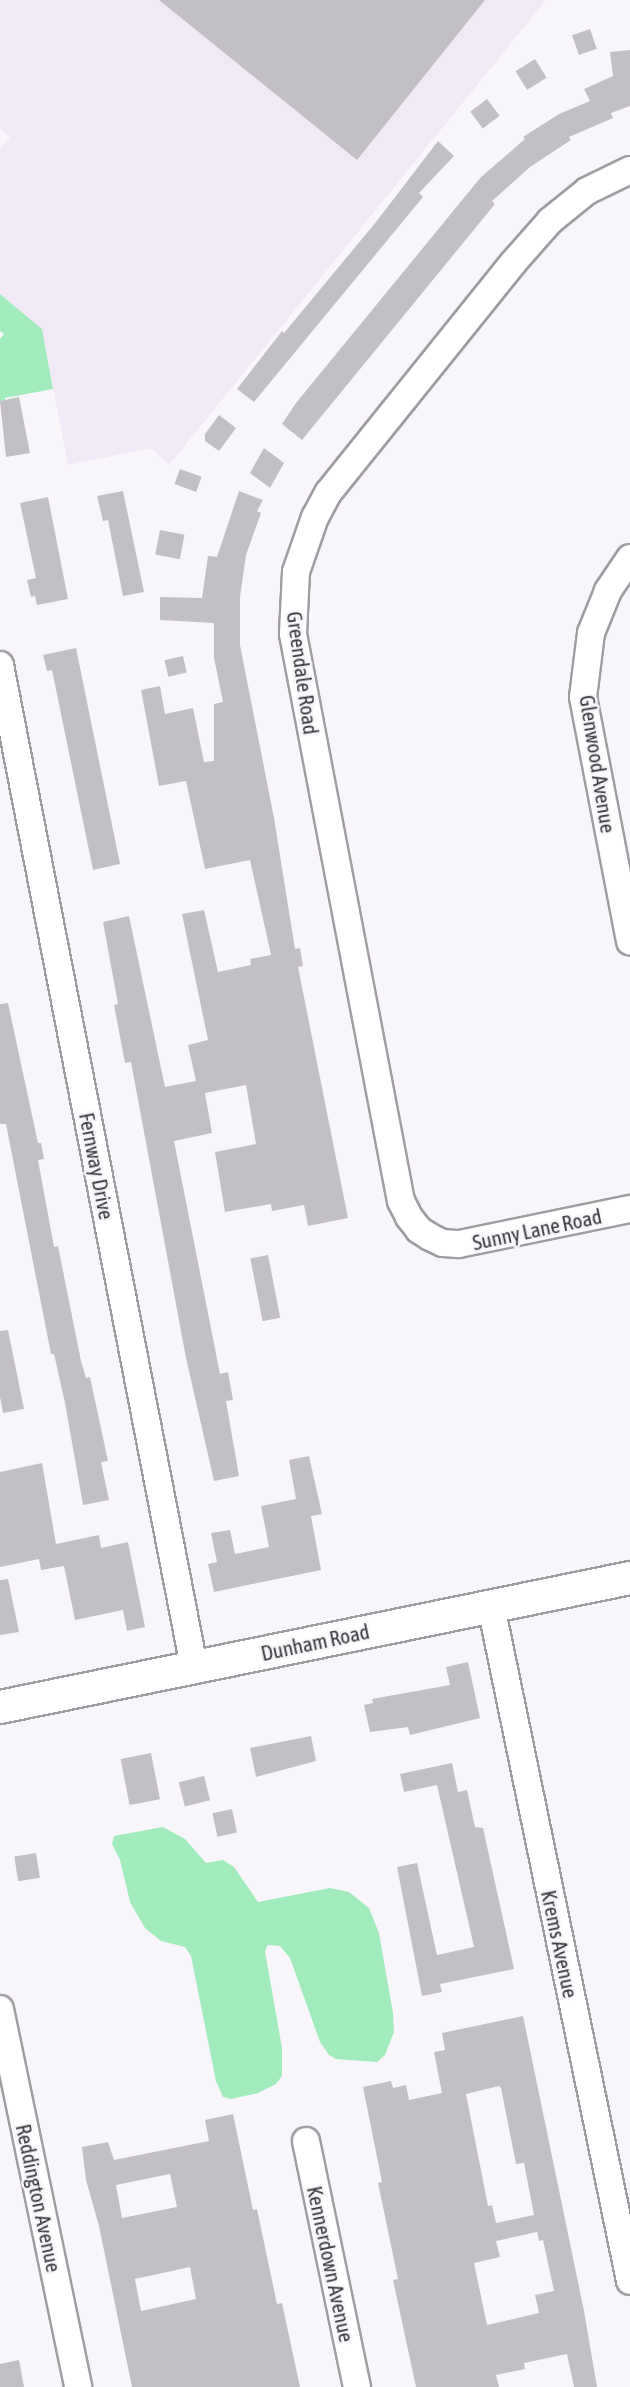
<!DOCTYPE html>
<html>
<head>
<meta charset="utf-8">
<style>
  body { margin:0 }
  #map { position:relative; width:630px; height:2387px; overflow:hidden; background:#f9f6fb; font-family:"Asap Condensed",sans-serif }
  div>[style] { position:absolute }
  [style*='--x'] { left:calc(var(--x)*1px); top:calc(var(--y)*1px); width:calc(var(--w)*1px); rotate:calc(var(--a)*1deg) }
  .built>* { inset:0; background:#f1e9f5 }
  .green>* { inset:0; background:#a2ebbc }
  .building>* { inset:0; background:#c3c0c5; transform-origin:0 0 }
  .roads { filter:drop-shadow(2px 0 #a09da2) drop-shadow(-2px 0 #a09da2) drop-shadow(0 2px #a09da2) drop-shadow(0 -2px #a09da2) }
  .minor>* { height:26px; margin:-13px; padding:0 13px; transform-origin:13px; border-radius:13px; background:#fff }
  .tertiary>* { height:32px; margin:-16px; padding:0 16px; transform-origin:16px; border-radius:16px; background:#fff }
  span { translate:-50% -50%; white-space:nowrap; text-align:center; line-height:1.15; -webkit-text-stroke:5px #f9f6fb; paint-order:stroke }
  .street-label { font-size:21px; color:#383739 }
</style>
</head>
<body>
<div id="map">
  <div class="built">
    <div style="clip-path:polygon(0 0,546px 0,169px 465px,151px 448px,68px 465px,42px 329px,0 294px,0 149px,10px 137px,0 129px)"></div>
  </div>
  <div class="green">
    <div style="clip-path:polygon(0 294px,42px 329px,53px 389px,5px 398px,5px 400px,0 401px,0 339px,4px 334px,0 331px)"></div>
    <div style="clip-path:polygon(163px 1827px,185px 1839px,206px 1863px,223px 1860px,234px 1867px,258px 1902px,330px 1888px,349px 1892px,369px 1908px,379px 1933px,393px 2013px,394px 2032px,385px 2055px,377px 2062px,336px 2059px,329px 2055px,320px 2042px,290px 1958px,280px 1946px,268px 1945px,265px 1951px,282px 2048px,282px 2076px,276px 2084px,258px 2093px,231px 2099px,223px 2097px,216px 2081px,191px 1956px,185px 1947px,161px 1941px,145px 1928px,130px 1902px,120px 1860px,112px 1844px,114px 1836px)"></div>
  </div>
  <div class="building">
    <div style="clip-path:polygon(159px 0,485px 0,357px 160px)"></div>
    <div style="left:590px;top:29px;width:21px;height:19px;rotate:71deg"></div>
    <div style="clip-path:polygon(630px 50px,630px 106px,611px 113px,613px 118px,569px 137px,571px 140px,530px 167px,492px 201px,495px 204px,302px 440px,282px 424px,296px 403px,481px 177px,525px 139px,523px 137px,559px 114px,590px 101px,584px 89px,613px 76px,610px 52px)"></div>
    <div style="left:535px;top:59px;width:22px;height:23px;rotate:58deg"></div>
    <div style="left:487px;top:99px;width:21px;height:21px;rotate:53deg"></div>
    <div style="clip-path:polygon(438px 141px,454px 156px,419px 193px,423px 197px,254px 402px,237px 389px,282px 331px,284px 333px,376px 222px)"></div>
    <div style="clip-path:polygon(19px 397px,30px 453px,6px 457px,0 401px)"></div>
    <div style="clip-path:polygon(219px 415px,236px 428px,219px 451px,205px 441px,205px 434px)"></div>
    <div style="clip-path:polygon(264px 448px,284px 463px,270px 488px,250px 473px)"></div>
    <div style="left:180px;top:469px;width:23px;height:16px;rotate:20deg"></div>
    <div style="clip-path:polygon(123px 491px,144px 592px,123px 596px,108px 520px,103px 521px,97px 496px)"></div>
    <div style="clip-path:polygon(239px 491px,263px 500px,257px 511px,261px 513px,246px 555px,240px 597px,240px 645px,274px 818px,295px 949px,300px 948px,303px 966px,298px 967px,348px 1218px,308px 1226px,304px 1205px,272px 1211px,271px 1204px,225px 1212px,215px 1152px,256px 1144px,246px 1085px,205px 1093px,212px 1133px,174px 1141px,220px 1374px,228px 1372px,233px 1400px,226px 1401px,239px 1476px,214px 1481px,186px 1358px,131px 1062px,125px 1063px,114px 1005px,118px 1004px,103px 922px,129px 916px,165px 1087px,196px 1081px,188px 1045px,208px 1040px,182px 914px,204px 910px,218px 972px,251px 965px,250px 959px,271px 955px,250px 860px,205px 869px,186px 781px,159px 786px,141px 690px,160px 686px,165px 714px,193px 708px,204px 762px,214px 761px,214px 704px,223px 702px,214px 658px,214px 623px,160px 620px,160px 597px,202px 598px,208px 556px,217px 557px)"></div>
    <div style="clip-path:polygon(48px 497px,68px 599px,37px 605px,35px 596px,31px 597px,27px 580px,36px 578px,20px 503px)"></div>
    <div style="left:160px;top:530px;width:25px;height:25px;rotate:11deg"></div>
    <div style="clip-path:polygon(76px 648px,120px 864px,93px 870px,52px 670px,47px 671px,43px 655px)"></div>
    <div style="left:183px;top:656px;width:17px;height:19px;rotate:77deg"></div>
    <div style="clip-path:polygon(8px 1003px,38px 1143px,41px 1143px,44px 1159px,38px 1160px,54px 1247px,58px 1246px,81px 1361px,86px 1378px,90px 1377px,108px 1461px,101px 1462px,109px 1500px,83px 1505px,65px 1403px,54px 1354px,51px 1354px,6px 1124px,0 1124px,0 1004px)"></div>
    <div style="left:268px;top:1255px;width:64px;height:18px;rotate:79deg"></div>
    <div style="clip-path:polygon(8px 1330px,24px 1409px,3px 1413px,0 1397px,0 1331px)"></div>
    <div style="clip-path:polygon(309px 1456px,322px 1514px,311px 1516px,321px 1570px,214px 1592px,208px 1564px,217px 1562px,211px 1533px,230px 1530px,235px 1554px,269px 1547px,261px 1506px,296px 1499px,289px 1460px)"></div>
    <div style="clip-path:polygon(42px 1463px,56px 1544px,99px 1535px,101px 1548px,128px 1542px,145px 1627px,127px 1631px,123px 1610px,75px 1620px,64px 1566px,41px 1570px,39px 1559px,0 1567px,0 1472px)"></div>
    <div style="clip-path:polygon(8px 1579px,19px 1632px,0 1635px,0 1580px)"></div>
    <div style="clip-path:polygon(468px 1662px,480px 1718px,410px 1735px,408px 1727px,370px 1732px,364px 1705px,373px 1703px,372px 1699px,450px 1685px,446px 1667px)"></div>
    <div style="clip-path:polygon(311px 1736px,316px 1761px,256px 1777px,250px 1748px)"></div>
    <div style="left:151px;top:1753px;width:47px;height:31px;rotate:79deg"></div>
    <div style="clip-path:polygon(452px 1763px,458px 1792px,467px 1790px,475px 1827px,483px 1828px,514px 1969px,440px 1984px,442px 1992px,422px 1996px,397px 1867px,417px 1863px,437px 1955px,474px 1947px,437px 1785px,404px 1792px,400px 1774px)"></div>
    <div style="left:204px;top:1776px;width:25px;height:26px;rotate:76deg"></div>
    <div style="left:232px;top:1809px;width:24px;height:20px;rotate:78deg"></div>
    <div style="left:36px;top:1853px;width:25px;height:22px;rotate:81deg"></div>
    <div style="clip-path:polygon(evenodd,523px 2016px,584px 2311px,597px 2387px,574px 2387px,567px 2354px,524px 2363px,525px 2369px,496px 2375px,499px 2387px,416px 2387px,393px 2280px,398px 2279px,378px 2183px,382px 2182px,363px 2087px,391px 2081px,393px 2088px,406px 2085px,409px 2100px,442px 2093px,434px 2052px,445px 2050px,442px 2033px,523px 2016px,499px 2086px,501px 2088px,516px 2164px,524px 2163px,534px 2215px,496px 2223px,492px 2205px,488px 2206px,466px 2094px,499px 2086px,523px 2016px,537px 2232px,539px 2241px,543px 2240px,554px 2291px,535px 2295px,539px 2313px,487px 2325px,474px 2263px,500px 2257px,496px 2241px,537px 2232px)"></div>
    <div style="clip-path:polygon(evenodd,233px 2114px,253px 2210px,257px 2209px,277px 2304px,282px 2303px,300px 2387px,132px 2387px,99px 2226px,86px 2180px,82px 2147px,108px 2142px,114px 2160px,209px 2141px,205px 2120px,233px 2114px,170px 2174px,177px 2207px,122px 2218px,116px 2185px,170px 2174px,233px 2114px,190px 2267px,196px 2299px,141px 2311px,135px 2279px,190px 2267px)"></div>
    <div style="clip-path:polygon(19px 2360px,24px 2387px,0 2387px,0 2364px)"></div>
  </div>
  <div class="roads">
    <div class="minor">
      <div style="--x:630;--y:170;--w:48;--a:154"></div>
      <div style="--x:587;--y:191;--w:48;--a:141"></div>
      <div style="--x:550;--y:221;--w:56;--a:131.4"></div>
      <div style="--x:513;--y:263;--w:295;--a:128.8"></div>
      <div style="--x:328;--y:493;--w:27;--a:118"></div>
      <div style="--x:315;--y:517;--w:58;--a:109.1"></div>
      <div style="--x:296;--y:572;--w:62;--a:92.8"></div>
      <div style="--x:293;--y:634;--w:577;--a:79.22"></div>
      <div style="--x:401;--y:1201;--w:18;--a:63"></div>
      <div style="--x:409;--y:1217;--w:16;--a:52"></div>
      <div style="--x:419;--y:1230;--w:13;--a:32"></div>
      <div style="--x:430;--y:1237;--w:14;--a:25"></div>
      <div style="--x:443;--y:1243;--w:16;--a:4"></div>
      <div style="--x:459;--y:1244;--w:175;--a:-11.6"></div>
      <div style="--x:630;--y:558;--w:40;--a:124"></div>
      <div style="--x:608;--y:591;--w:45;--a:112"></div>
      <div style="--x:591;--y:633;--w:64;--a:97.1"></div>
      <div style="--x:583;--y:697;--w:249;--a:79.1"></div>
      <div style="--x:0;--y:665;--w:1021;--a:79.04"></div>
      <div style="--x:491;--y:1606;--w:689;--a:78.36"></div>
      <div style="--x:0;--y:2009;--w:386;--a:78.3"></div>
      <div style="--x:306;--y:2141;--w:251;--a:78.3"></div>
    </div>
    <div class="tertiary">
      <div style="--x:0;--y:1707;--w:643;--a:-11.57"></div>
    </div>
  </div>
  <div class="street-label">
    <span style="left:303px;top:673px;rotate:82deg">Greendale Road</span>
    <span style="left:598px;top:764px;rotate:81deg">Glenwood Avenue</span>
    <span style="left:97px;top:1166px;rotate:79deg">Fernway Drive</span>
    <span style="left:537px;top:1229px;rotate:-12deg">Sunny Lane Road</span>
    <span style="left:315px;top:1642px;rotate:-12deg">Dunham Road</span>
    <span style="left:560px;top:1944px;rotate:78deg">Krems Avenue</span>
    <span style="left:39px;top:2198px;rotate:78deg">Reddington Avenue</span>
    <span style="left:331px;top:2264px;rotate:78deg">Kennerdown Avenue</span>
  </div>
</div>
</body>
</html>
